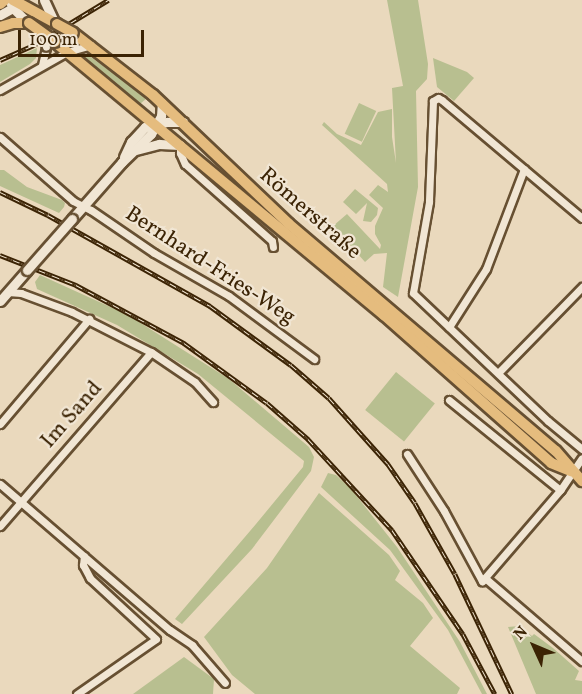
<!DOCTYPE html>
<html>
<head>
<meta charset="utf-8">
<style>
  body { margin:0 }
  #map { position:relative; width:582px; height:694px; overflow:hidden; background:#ead9bd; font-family:Vollkorn,serif }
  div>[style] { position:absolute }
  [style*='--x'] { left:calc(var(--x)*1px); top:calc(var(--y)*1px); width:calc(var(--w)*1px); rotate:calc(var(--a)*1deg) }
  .green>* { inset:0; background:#b8bf90; transform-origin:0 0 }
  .roads { filter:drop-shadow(2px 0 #675032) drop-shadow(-2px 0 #675032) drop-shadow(0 2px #675032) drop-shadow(0 -2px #675032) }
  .minor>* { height:7px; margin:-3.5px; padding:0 3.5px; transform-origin:3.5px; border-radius:3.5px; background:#f1e6d4 }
  .secondary>* { height:9px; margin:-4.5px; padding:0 4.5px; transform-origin:4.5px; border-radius:4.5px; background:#f1e6d4 }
  .primary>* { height:10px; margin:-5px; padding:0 5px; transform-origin:5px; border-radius:5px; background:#e5bc7e }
  .rail>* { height:4.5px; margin-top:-2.25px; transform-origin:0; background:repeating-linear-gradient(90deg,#f1e6d4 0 7px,#3b2304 0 14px); box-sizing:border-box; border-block:2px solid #3b2304 }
  .bridges { filter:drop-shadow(2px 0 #675032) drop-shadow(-2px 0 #675032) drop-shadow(0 2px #675032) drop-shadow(0 -2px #675032) }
  .minor-bridge>* { height:7px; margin:-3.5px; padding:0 3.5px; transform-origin:3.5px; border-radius:3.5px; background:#f1e6d4 }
  .secondary-bridge>* { height:9px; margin:-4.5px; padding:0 4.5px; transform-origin:4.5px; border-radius:4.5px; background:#f1e6d4 }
  .primary-bridge>* { height:10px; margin:-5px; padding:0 5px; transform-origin:5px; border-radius:5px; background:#e5bc7e }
  span { translate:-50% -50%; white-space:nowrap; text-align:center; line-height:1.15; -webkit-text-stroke:4.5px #f1e6d4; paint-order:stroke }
  .street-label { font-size:22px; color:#3b2304 }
  .north { position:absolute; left:504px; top:616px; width:60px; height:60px; -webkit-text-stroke:4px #f1e6d4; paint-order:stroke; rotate:314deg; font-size:16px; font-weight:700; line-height:24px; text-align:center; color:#3b2304 }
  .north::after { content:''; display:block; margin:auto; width:21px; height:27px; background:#3b2304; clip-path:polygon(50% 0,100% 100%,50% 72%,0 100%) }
  .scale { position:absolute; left:18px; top:30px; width:126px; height:27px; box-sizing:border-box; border:3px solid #3b2304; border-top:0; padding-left:8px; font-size:18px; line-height:21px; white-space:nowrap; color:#3b2304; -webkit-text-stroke:4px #f1e6d4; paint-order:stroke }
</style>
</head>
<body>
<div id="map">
  <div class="green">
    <div style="clip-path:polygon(387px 0,418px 0,428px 64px,427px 79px,416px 91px,418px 187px,398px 297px,383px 287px,387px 253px,374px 254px,365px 262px,333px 226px,347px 214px,380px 249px,381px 245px,375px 234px,375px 226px,383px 208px,369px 195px,378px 185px,388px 192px,387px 184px,322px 125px,324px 122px,337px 134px,361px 145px,378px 112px,392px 109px,392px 137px,396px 163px,392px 88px,403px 86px)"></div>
    <div style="clip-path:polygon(37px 48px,36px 58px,30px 64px,0 82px,0 65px)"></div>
    <div style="clip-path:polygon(79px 53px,88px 55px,147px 98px,140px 104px)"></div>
    <div style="clip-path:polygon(433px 58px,467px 72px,474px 78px,454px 101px,437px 87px)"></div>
    <div style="left:359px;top:103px;width:19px;height:34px;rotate:25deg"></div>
    <div style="clip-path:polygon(0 170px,4px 170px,27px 187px,62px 200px,65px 203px,64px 207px,59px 213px,0 186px)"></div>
    <div style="clip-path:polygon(355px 189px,378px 208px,377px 215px,371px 222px,363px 221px,367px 203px,356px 214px,343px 202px)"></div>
    <div style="clip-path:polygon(40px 275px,128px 315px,229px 379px,309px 447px,314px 457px,311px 471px,252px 549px,182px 624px,175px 619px,256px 524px,303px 467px,304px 461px,198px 374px,117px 325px,37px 289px,35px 282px)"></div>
    <div style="left:396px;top:372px;width:50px;height:49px;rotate:39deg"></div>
    <div style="clip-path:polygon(328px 473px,336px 475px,351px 489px,397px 547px,460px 642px,487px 694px,482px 694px,448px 630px,390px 550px,321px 487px)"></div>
    <div style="clip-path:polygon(319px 493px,389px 555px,400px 571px,395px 580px,423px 603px,433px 618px,410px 646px,460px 688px,457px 694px,255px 694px,232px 675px,204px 637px,267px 568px)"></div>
    <div style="clip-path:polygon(519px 626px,532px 636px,534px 634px,553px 648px,579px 671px,575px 680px,582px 681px,582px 694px,536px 694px,508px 627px)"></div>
    <div style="clip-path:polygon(184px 657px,214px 679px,213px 694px,133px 694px)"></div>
  </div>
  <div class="roads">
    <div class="minor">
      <div style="--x:42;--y:65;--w:18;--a:-77"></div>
      <div style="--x:0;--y:90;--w:77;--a:-29.6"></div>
      <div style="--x:67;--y:52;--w:25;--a:-16"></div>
      <div style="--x:0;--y:137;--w:97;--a:41.2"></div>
      <div style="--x:73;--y:201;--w:20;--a:27"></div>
      <div style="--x:91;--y:210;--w:76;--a:34.3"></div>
      <div style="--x:154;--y:253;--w:86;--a:29.8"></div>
      <div style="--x:229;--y:296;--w:106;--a:36.5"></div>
      <div style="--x:180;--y:145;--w:8;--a:90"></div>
      <div style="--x:180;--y:153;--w:12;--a:66"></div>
      <div style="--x:185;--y:164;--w:116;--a:41.5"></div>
      <div style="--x:272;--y:241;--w:6;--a:81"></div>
      <div style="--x:582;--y:218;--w:183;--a:-139.9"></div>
      <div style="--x:442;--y:100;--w:4;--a:-153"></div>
      <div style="--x:438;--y:98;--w:6;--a:149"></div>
      <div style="--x:433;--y:101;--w:101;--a:92.3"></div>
      <div style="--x:429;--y:202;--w:92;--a:100"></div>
      <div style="--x:413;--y:293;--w:186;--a:43.5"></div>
      <div style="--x:548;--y:421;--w:44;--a:39.5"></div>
      <div style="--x:8;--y:292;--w:13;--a:4"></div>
      <div style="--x:21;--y:293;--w:54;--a:20.4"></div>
      <div style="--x:72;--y:312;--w:89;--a:26.9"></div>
      <div style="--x:151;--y:352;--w:53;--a:34.3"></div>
      <div style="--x:195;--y:382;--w:27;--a:48"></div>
      <div style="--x:449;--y:327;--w:69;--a:-57.5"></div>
      <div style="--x:486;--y:269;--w:107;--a:-69.2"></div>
      <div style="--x:499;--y:372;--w:119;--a:-45.7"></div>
      <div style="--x:449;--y:400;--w:143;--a:39"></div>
      <div style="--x:0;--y:424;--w:138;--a:-49.7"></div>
      <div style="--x:407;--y:454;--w:68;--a:57"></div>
      <div style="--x:444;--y:511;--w:80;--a:61.5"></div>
      <div style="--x:482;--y:581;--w:121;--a:-49.3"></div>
      <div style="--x:561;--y:489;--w:37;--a:-56"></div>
      <div style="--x:0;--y:484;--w:224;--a:40.7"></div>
      <div style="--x:170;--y:630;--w:27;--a:34"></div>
      <div style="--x:192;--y:645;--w:50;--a:49"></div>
      <div style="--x:0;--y:526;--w:230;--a:-49"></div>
      <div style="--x:485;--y:578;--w:128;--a:40.6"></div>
      <div style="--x:77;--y:694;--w:96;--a:-34.8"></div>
      <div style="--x:156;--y:639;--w:90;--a:-137.3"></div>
      <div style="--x:90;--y:578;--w:15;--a:-118"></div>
      <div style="--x:83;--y:565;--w:9;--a:-84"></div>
    </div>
    <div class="secondary">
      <div style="--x:9;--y:0;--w:9;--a:63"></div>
      <div style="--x:13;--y:8;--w:21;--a:45"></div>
      <div style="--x:44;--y:0;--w:23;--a:65"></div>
      <div style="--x:0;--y:15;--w:18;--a:-29"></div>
      <div style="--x:136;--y:150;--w:24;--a:-15"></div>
      <div style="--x:159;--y:144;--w:21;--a:3"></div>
      <div style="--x:124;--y:157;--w:17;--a:-65"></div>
      <div style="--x:131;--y:142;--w:21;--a:-47"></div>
      <div style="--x:145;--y:127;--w:23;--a:-13"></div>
      <div style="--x:167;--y:122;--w:16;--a:0"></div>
      <div style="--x:72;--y:219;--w:76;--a:-48.7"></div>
      <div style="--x:122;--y:162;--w:40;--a:-44"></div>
      <div style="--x:151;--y:134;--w:21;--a:-61"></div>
      <div style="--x:161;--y:116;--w:13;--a:-86"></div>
      <div style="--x:0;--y:301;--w:41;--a:-48.9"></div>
    </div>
    <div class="primary">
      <div style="--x:13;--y:0;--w:50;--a:28.6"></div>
      <div style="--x:0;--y:4;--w:6;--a:-39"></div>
      <div style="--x:0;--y:27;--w:14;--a:-17"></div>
      <div style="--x:13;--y:23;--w:16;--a:0"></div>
      <div style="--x:73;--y:33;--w:101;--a:37.8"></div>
      <div style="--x:153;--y:95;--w:187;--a:43.5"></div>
      <div style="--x:289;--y:224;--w:350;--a:40.4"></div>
      <div style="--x:556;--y:451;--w:40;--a:49"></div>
      <div style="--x:55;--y:42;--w:428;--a:39.7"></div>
      <div style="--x:384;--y:315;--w:223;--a:41.5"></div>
      <div style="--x:551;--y:463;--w:22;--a:22"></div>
    </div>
  </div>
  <div class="rail">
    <div style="--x:0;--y:60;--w:37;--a:-24"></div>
    <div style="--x:34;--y:45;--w:87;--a:-31.3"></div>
    <div style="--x:0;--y:192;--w:53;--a:25.6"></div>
    <div style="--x:48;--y:215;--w:186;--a:29.3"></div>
    <div style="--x:210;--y:306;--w:100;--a:36.1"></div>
    <div style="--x:291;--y:365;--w:50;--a:41"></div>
    <div style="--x:329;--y:398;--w:89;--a:48.2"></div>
    <div style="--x:388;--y:464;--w:47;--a:55.3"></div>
    <div style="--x:415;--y:503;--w:81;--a:60.6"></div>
    <div style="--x:455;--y:574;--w:133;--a:64.6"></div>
    <div style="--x:0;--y:255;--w:82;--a:21.5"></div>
    <div style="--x:76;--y:285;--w:123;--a:28.2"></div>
    <div style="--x:184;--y:343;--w:102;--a:35.9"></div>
    <div style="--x:267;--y:403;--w:55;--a:41.3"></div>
    <div style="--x:308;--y:439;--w:124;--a:47.3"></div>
    <div style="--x:392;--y:530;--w:126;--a:55.7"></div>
    <div style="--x:463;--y:634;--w:68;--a:61.9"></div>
  </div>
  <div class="bridges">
    <div class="minor-bridge">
      <div style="--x:43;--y:33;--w:14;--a:78"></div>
    </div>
    <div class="secondary-bridge">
      <div style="--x:27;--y:270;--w:68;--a:-48.6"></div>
    </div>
    <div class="primary-bridge">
      <div style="--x:29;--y:23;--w:32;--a:36"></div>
      <div style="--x:57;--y:24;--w:18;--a:29"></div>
    </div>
  </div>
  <div class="street-label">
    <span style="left:310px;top:214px;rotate:41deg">Römerstraße</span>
    <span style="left:210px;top:266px;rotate:33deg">Bernhard-Fries-Weg</span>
    <span style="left:72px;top:415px;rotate:-49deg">Im Sand</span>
  </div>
  <div class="north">N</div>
  <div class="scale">100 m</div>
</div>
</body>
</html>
